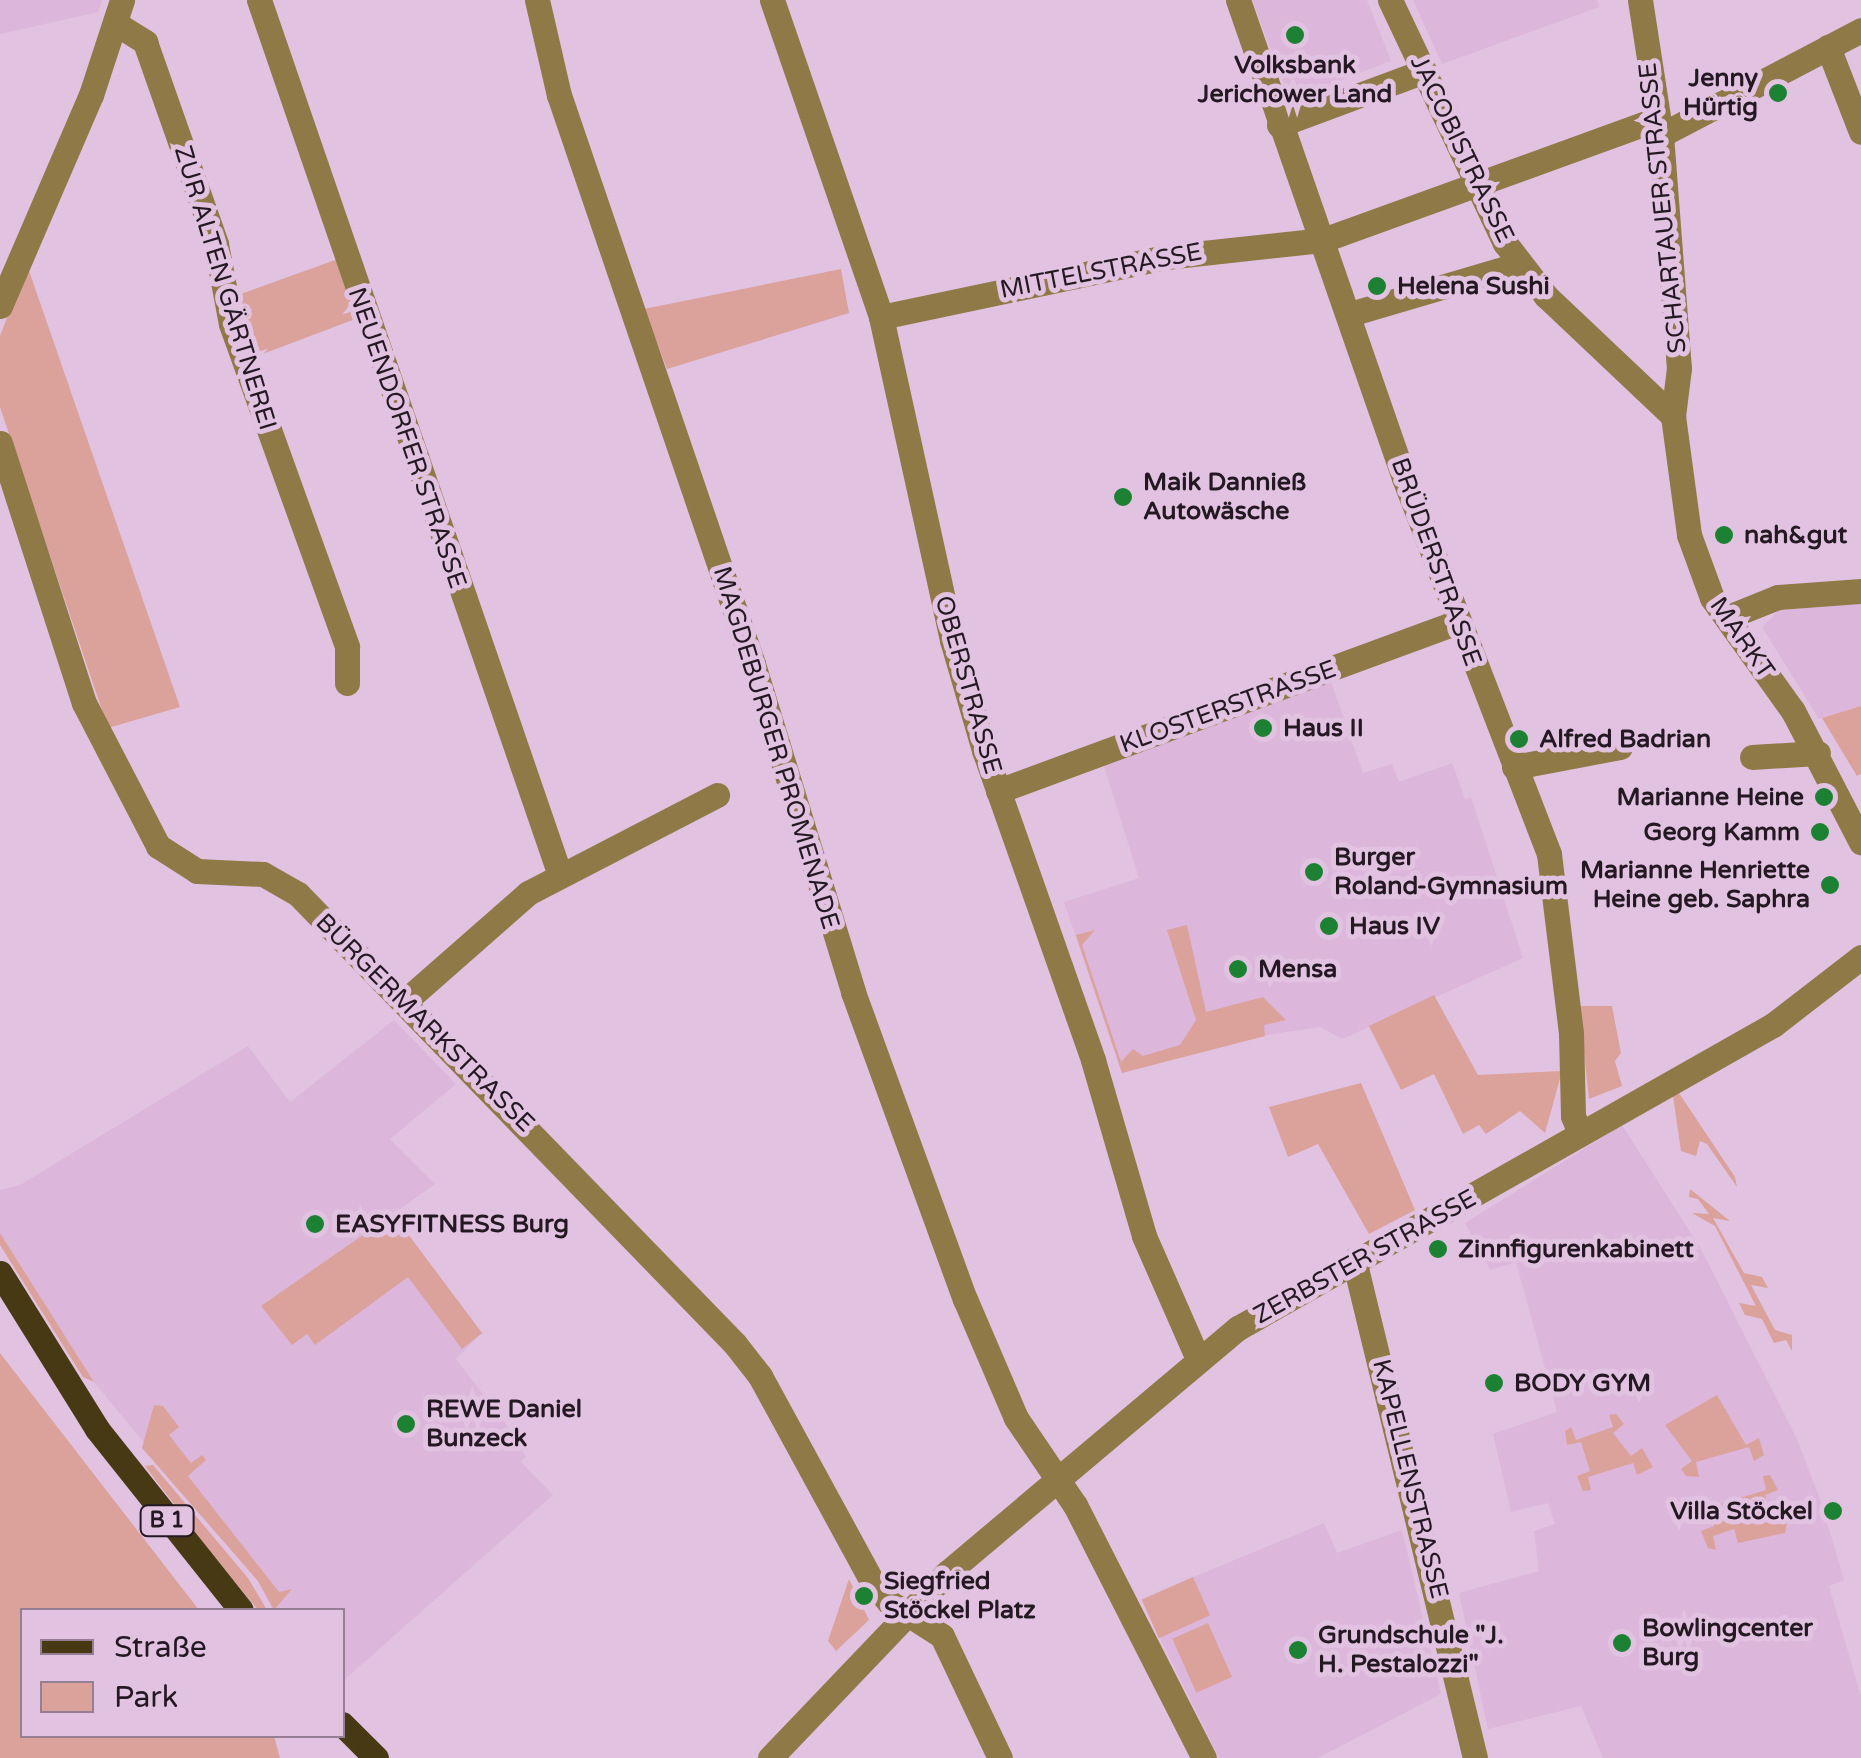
<!DOCTYPE html>
<html>
<head>
<meta charset="utf-8">
<style>
  body { margin:0 }
  #map { position:relative; width:1861px; height:1758px; overflow:hidden; background:#e2c2e1; font-family:"Varela Round",sans-serif }
  div>[style] { position:absolute }
  [style*='--x'] { left:calc(var(--x)*1px); top:calc(var(--y)*1px); width:calc(var(--w)*1px); rotate:calc(var(--a)*1deg) }
  .built>* { inset:0; background:#dcb6db }
  .green>* { inset:0; background:#daa29b; transform-origin:0 0 }
  .minor>* { height:25px; margin:-12.5px; padding:0 12.5px; transform-origin:12.5px; border-radius:12.5px; background:#8f7947 }
  .major>* { height:25px; margin:-12.5px; padding:0 12.5px; transform-origin:12.5px; border-radius:12.5px; background:#473914 }
  .dots>* { width:28px; height:28px; translate:-50% -50%; box-sizing:border-box; border:5px solid #e2c2e1; border-radius:50% }
  span { translate:-50% -50%; white-space:nowrap; text-align:center; line-height:1.15; -webkit-text-stroke:10px #e2c2e1; paint-order:stroke }
  .shield-label span { padding:2px 8px; background:#e2c2e1; border:2px solid; border-radius:8px; -webkit-text-stroke-width:0 }
  .shield-label { font-size:22px; color:#241823; font-weight:700 }
  .poi-label { font-size:25px; color:#241823; font-weight:700 }
  .right { translate:-100% -50%; text-align:right }
  .left { translate:0 -50%; text-align:left }
  .street-label { font-size:25px; color:#241823 }
  .legend { position:absolute; left:20px; top:1608px; width:325px; height:130px; box-sizing:border-box; background:#e2c2e1; border:2px solid #967e95; margin:0; padding:12px 18px; list-style:none; font-size:30px; color:#241823 }
  .legend li { display:flex; align-items:center; gap:20px; height:50px }
  .legend b { width:50px; border:2px solid #967e95 }
</style>
</head>
<body>
<div id="map">
  <div class="built">
    <div style="clip-path:polygon(0 0,102px 0,98px 12px,0 34px)"></div>
    <div style="clip-path:polygon(1252px 0,1367px 0,1391px 61px,1290px 100px)"></div>
    <div style="clip-path:polygon(1413px 0,1597px 0,1599px 7px,1442px 64px)"></div>
    <div style="clip-path:polygon(1861px 604px,1861px 706px,1819px 719px,1762px 627px,1779px 610px)"></div>
    <div style="clip-path:polygon(1331px 682px,1363px 773px,1392px 764px,1399px 782px,1452px 763px,1465px 799px,1471px 797px,1523px 958px,1342px 1039px,1320px 1027px,1247px 1038px,1122px 1073px,1064px 902px,1139px 878px,1104px 766px)"></div>
    <div style="clip-path:polygon(394px 1020px,456px 1084px,390px 1139px,435px 1184px,393px 1214px,482px 1333px,456px 1359px,509px 1428px,526px 1457px,521px 1462px,553px 1495px,343px 1681px,342px 1610px,273px 1610px,258px 1581px,94px 1382px,0 1233px,0 1190px,20px 1185px,248px 1046px,290px 1102px)"></div>
    <div style="clip-path:polygon(1622px 1125px,1701px 1249px,1797px 1439px,1821px 1502px,1844px 1580px,1829px 1586px,1861px 1697px,1861px 1758px,1603px 1758px,1581px 1706px,1488px 1729px,1459px 1593px,1539px 1571px,1534px 1531px,1555px 1524px,1548px 1503px,1511px 1512px,1493px 1434px,1557px 1412px,1516px 1262px,1490px 1270px,1465px 1223px)"></div>
    <div style="clip-path:polygon(1324px 1523px,1337px 1553px,1402px 1530px,1441px 1694px,1318px 1758px,1219px 1758px,1141px 1599px)"></div>
  </div>
  <div class="green">
    <div style="clip-path:polygon(338px 259px,358px 318px,252px 358px,238px 320px,241px 294px)"></div>
    <div style="clip-path:polygon(27px 265px,180px 707px,108px 728px,0 407px,0 336px)"></div>
    <div style="clip-path:polygon(841px 269px,849px 313px,667px 369px,644px 309px)"></div>
    <div style="clip-path:polygon(1861px 706px,1861px 774px,1857px 776px,1822px 718px)"></div>
    <div style="clip-path:polygon(1187px 925px,1206px 1012px,1263px 997px,1286px 1020px,1264px 1025px,1265px 1036px,1122px 1073px,1076px 935px,1095px 930px,1082px 945px,1121px 1062px,1133px 1049px,1143px 1056px,1180px 1045px,1196px 1020px,1167px 930px)"></div>
    <div style="clip-path:polygon(1434px 995px,1478px 1075px,1562px 1071px,1545px 1133px,1520px 1111px,1486px 1134px,1479px 1125px,1463px 1134px,1434px 1074px,1401px 1090px,1369px 1026px)"></div>
    <div style="clip-path:polygon(1579px 1006px,1612px 1006px,1621px 1053px,1615px 1061px,1622px 1086px,1589px 1099px)"></div>
    <div style="clip-path:polygon(1361px 1083px,1415px 1210px,1369px 1234px,1318px 1144px,1288px 1157px,1269px 1107px)"></div>
    <div style="clip-path:polygon(1679px 1093px,1735px 1177px,1737px 1187px,1707px 1144px,1700px 1141px,1696px 1156px,1681px 1151px,1673px 1096px)"></div>
    <div style="clip-path:polygon(1690px 1189px,1730px 1221px,1713px 1218px,1744px 1273px,1762px 1277px,1768px 1288px,1751px 1285px,1775px 1330px,1792px 1335px,1792px 1351px,1786px 1340px,1774px 1343px,1762px 1319px,1745px 1315px,1739px 1303px,1756px 1306px,1715px 1226px,1692px 1213px,1709px 1214px,1698px 1199px,1689px 1197px)"></div>
    <div style="clip-path:polygon(393px 1214px,482px 1333px,462px 1349px,408px 1277px,315px 1345px,307px 1334px,292px 1345px,261px 1306px)"></div>
    <div style="clip-path:polygon(0 1233px,94px 1382px,83px 1377px,37px 1304px,0 1245px)"></div>
    <div style="clip-path:polygon(0 1353px,199px 1610px,22px 1610px,22px 1736px,274px 1736px,280px 1758px,0 1758px)"></div>
    <div style="clip-path:polygon(1717px 1395px,1746px 1445px,1759px 1438px,1764px 1455px,1754px 1461px,1749px 1447px,1696px 1462px,1699px 1477px,1686px 1476px,1681px 1469px,1692px 1461px,1665px 1425px)"></div>
    <div style="clip-path:polygon(154px 1405px,163px 1406px,179px 1427px,169px 1435px,191px 1463px,202px 1455px,206px 1460px,188px 1476px,279px 1592px,292px 1589px,274px 1610px,258px 1581px,142px 1448px)"></div>
    <div style="clip-path:polygon(1616px 1414px,1624px 1424px,1613px 1433px,1631px 1456px,1642px 1448px,1653px 1467px,1637px 1475px,1633px 1463px,1588px 1477px,1591px 1490px,1583px 1491px,1577px 1476px,1590px 1471px,1581px 1442px,1567px 1445px,1565px 1431px,1571px 1427px,1576px 1440px,1613px 1427px,1609px 1415px)"></div>
    <div style="clip-path:polygon(153px 1465px,248px 1578px,267px 1610px,258px 1610px,211px 1553px,145px 1466px)"></div>
    <div style="clip-path:polygon(1770px 1475px,1778px 1490px,1765px 1495px,1774px 1524px,1787px 1521px,1785px 1533px,1738px 1543px,1734px 1529px,1713px 1536px,1716px 1550px,1708px 1548px,1701px 1531px,1714px 1526px,1710px 1512px,1697px 1516px,1696px 1497px,1704px 1509px,1766px 1490px,1763px 1476px)"></div>
    <div style="left:1193px;top:1577px;width:42px;height:56px;rotate:66deg"></div>
    <div style="clip-path:polygon(849px 1579px,869px 1620px,836px 1651px,828px 1641px)"></div>
    <div style="left:1208px;top:1623px;width:59px;height:39px;rotate:66deg"></div>
  </div>
  <div class="minor">
    <div style="--x:259;--y:0;--w:925;--a:71.02"></div>
    <div style="--x:537;--y:0;--w:98;--a:77"></div>
    <div style="--x:559;--y:95;--w:601;--a:71.17"></div>
    <div style="--x:753;--y:664;--w:343;--a:73"></div>
    <div style="--x:853;--y:992;--w:327;--a:70"></div>
    <div style="--x:965;--y:1299;--w:129;--a:66.8"></div>
    <div style="--x:1016;--y:1418;--w:105;--a:55.9"></div>
    <div style="--x:1075;--y:1505;--w:284;--a:63"></div>
    <div style="--x:772;--y:0;--w:335;--a:71"></div>
    <div style="--x:881;--y:317;--w:331;--a:77.6"></div>
    <div style="--x:952;--y:640;--w:115;--a:73.8"></div>
    <div style="--x:984;--y:750;--w:329;--a:70.6"></div>
    <div style="--x:1093;--y:1060;--w:183;--a:73.8"></div>
    <div style="--x:1144;--y:1236;--w:134;--a:66.3"></div>
    <div style="--x:1238;--y:0;--w:506;--a:70.85"></div>
    <div style="--x:1404;--y:478;--w:403;--a:68.9"></div>
    <div style="--x:1549;--y:854;--w:180;--a:83"></div>
    <div style="--x:1571;--y:1033;--w:83;--a:88.6"></div>
    <div style="--x:1573;--y:1116;--w:18;--a:68"></div>
    <div style="--x:1390;--y:0;--w:269;--a:64.7"></div>
    <div style="--x:1505;--y:243;--w:67;--a:52.3"></div>
    <div style="--x:1546;--y:296;--w:175;--a:43.4"></div>
    <div style="--x:1640;--y:0;--w:137;--a:81.2"></div>
    <div style="--x:1661;--y:135;--w:234;--a:85.6"></div>
    <div style="--x:1679;--y:368;--w:48;--a:97.1"></div>
    <div style="--x:1673;--y:416;--w:120;--a:82.3"></div>
    <div style="--x:1689;--y:535;--w:67;--a:69.9"></div>
    <div style="--x:1712;--y:598;--w:139;--a:54.4"></div>
    <div style="--x:1793;--y:711;--w:148;--a:62.6"></div>
    <div style="--x:115;--y:23;--w:36;--a:32"></div>
    <div style="--x:145;--y:42;--w:214;--a:70.6"></div>
    <div style="--x:216;--y:244;--w:81;--a:79.4"></div>
    <div style="--x:231;--y:324;--w:343;--a:70.2"></div>
    <div style="--x:347;--y:647;--w:36;--a:90"></div>
    <div style="--x:1828;--y:47;--w:91;--a:68.8"></div>
    <div style="--x:1279;--y:125;--w:155;--a:-20.4"></div>
    <div style="--x:1661;--y:135;--w:226;--a:-27.7"></div>
    <div style="--x:0;--y:306;--w:230;--a:-66.7"></div>
    <div style="--x:91;--y:95;--w:100;--a:-71.9"></div>
    <div style="--x:1350;--y:314;--w:177;--a:-16.4"></div>
    <div style="--x:881;--y:317;--w:291;--a:-11.9"></div>
    <div style="--x:1166;--y:257;--w:158;--a:-6.2"></div>
    <div style="--x:1323;--y:240;--w:356;--a:-19.9"></div>
    <div style="--x:0;--y:443;--w:273;--a:72.1"></div>
    <div style="--x:84;--y:703;--w:161;--a:62.6"></div>
    <div style="--x:158;--y:846;--w:46;--a:32.7"></div>
    <div style="--x:197;--y:871;--w:66;--a:2.6"></div>
    <div style="--x:263;--y:874;--w:40;--a:29.7"></div>
    <div style="--x:298;--y:894;--w:627;--a:45.84"></div>
    <div style="--x:735;--y:1344;--w:41;--a:52"></div>
    <div style="--x:760;--y:1376;--w:236;--a:61.4"></div>
    <div style="--x:873;--y:1583;--w:25;--a:50"></div>
    <div style="--x:889;--y:1602;--w:63;--a:32.7"></div>
    <div style="--x:942;--y:1636;--w:135;--a:64.6"></div>
    <div style="--x:1728;--y:617;--w:54;--a:-21.8"></div>
    <div style="--x:1778;--y:597;--w:83;--a:-4.1"></div>
    <div style="--x:1752;--y:757;--w:66;--a:-3.5"></div>
    <div style="--x:1514;--y:767;--w:108;--a:-10.7"></div>
    <div style="--x:998;--y:791;--w:489;--a:-20.2"></div>
    <div style="--x:404;--y:1002;--w:165;--a:-41.3"></div>
    <div style="--x:528;--y:893;--w:213;--a:-27.4"></div>
    <div style="--x:1354;--y:1260;--w:512;--a:76.34"></div>
    <div style="--x:770;--y:1758;--w:257;--a:-46.3"></div>
    <div style="--x:948;--y:1572;--w:379;--a:-40.1"></div>
    <div style="--x:1238;--y:1328;--w:615;--a:-29.53"></div>
    <div style="--x:1773;--y:1025;--w:111;--a:-37.7"></div>
  </div>
  <div class="major">
    <div style="--x:0;--y:1273;--w:184;--a:58.1"></div>
    <div style="--x:97;--y:1429;--w:231;--a:51.5"></div>
    <div style="--x:342;--y:1724;--w:48;--a:45"></div>
  </div>
  <div class="dots">
    <div style="left:1295px;top:35px;background:#1d8134"></div>
    <div style="left:1778px;top:93px;background:#1d8134"></div>
    <div style="left:1377px;top:286px;background:#1d8134"></div>
    <div style="left:1123px;top:497px;background:#1d8134"></div>
    <div style="left:1724px;top:535px;background:#1d8134"></div>
    <div style="left:1263px;top:728px;background:#1d8134"></div>
    <div style="left:1519px;top:739px;background:#1d8134"></div>
    <div style="left:1824px;top:797px;background:#1d8134"></div>
    <div style="left:1820px;top:832px;background:#1d8134"></div>
    <div style="left:1314px;top:872px;background:#1d8134"></div>
    <div style="left:1830px;top:885px;background:#1d8134"></div>
    <div style="left:1329px;top:926px;background:#1d8134"></div>
    <div style="left:1238px;top:969px;background:#1d8134"></div>
    <div style="left:315px;top:1224px;background:#1d8134"></div>
    <div style="left:1438px;top:1249px;background:#1d8134"></div>
    <div style="left:1494px;top:1383px;background:#1d8134"></div>
    <div style="left:406px;top:1424px;background:#1d8134"></div>
    <div style="left:1833px;top:1511px;background:#1d8134"></div>
    <div style="left:864px;top:1596px;background:#1d8134"></div>
    <div style="left:1622px;top:1643px;background:#1d8134"></div>
    <div style="left:1298px;top:1650px;background:#1d8134"></div>
  </div>
  <div class="shield-label">
    <span style="left:167px;top:1521px">B 1</span>
  </div>
  <div class="poi-label">
    <span style="left:1295px;top:80px">Volksbank<br>Jerichower Land</span>
    <span class="right" style="left:1758px;top:93px">Jenny<br>Hürtig</span>
    <span class="left" style="left:1397px;top:286px">Helena Sushi</span>
    <span class="left" style="left:1143px;top:497px">Maik Dannieß<br>Autowäsche</span>
    <span class="left" style="left:1744px;top:535px">nah&amp;gut</span>
    <span class="left" style="left:1283px;top:728px">Haus II</span>
    <span class="left" style="left:1539px;top:739px">Alfred Badrian</span>
    <span class="right" style="left:1804px;top:797px">Marianne Heine</span>
    <span class="right" style="left:1800px;top:832px">Georg Kamm</span>
    <span class="left" style="left:1334px;top:872px">Burger<br>Roland-Gymnasium</span>
    <span class="right" style="left:1810px;top:885px">Marianne Henriette<br>Heine geb. Saphra</span>
    <span class="left" style="left:1349px;top:926px">Haus IV</span>
    <span class="left" style="left:1258px;top:969px">Mensa</span>
    <span class="left" style="left:335px;top:1224px">EASYFITNESS Burg</span>
    <span class="left" style="left:1458px;top:1249px">Zinnfigurenkabinett</span>
    <span class="left" style="left:1514px;top:1383px">BODY GYM</span>
    <span class="left" style="left:426px;top:1424px">REWE Daniel<br>Bunzeck</span>
    <span class="right" style="left:1813px;top:1511px">Villa Stöckel</span>
    <span class="left" style="left:884px;top:1596px">Siegfried<br>Stöckel Platz</span>
    <span class="left" style="left:1642px;top:1643px">Bowlingcenter<br>Burg</span>
    <span class="left" style="left:1318px;top:1650px">Grundschule "J.<br>H. Pestalozzi"</span>
  </div>
  <div class="street-label">
    <span style="left:1462px;top:149px;rotate:64deg">JACOBISTRASSE</span>
    <span style="left:1663px;top:208px;rotate:-96deg">SCHARTAUER STRASSE</span>
    <span style="left:1101px;top:271px;rotate:-11deg">MITTELSTRASSE</span>
    <span style="left:225px;top:288px;rotate:73deg">ZUR ALTEN GÄRTNEREI</span>
    <span style="left:407px;top:438px;rotate:71deg">NEUENDORFER STRASSE</span>
    <span style="left:1436px;top:562px;rotate:70deg">BRÜDERSTRASSE</span>
    <span style="left:1742px;top:638px;rotate:55deg">MARKT</span>
    <span style="left:968px;top:685px;rotate:74deg">OBERSTRASSE</span>
    <span style="left:1228px;top:707px;rotate:-20deg">KLOSTERSTRASSE</span>
    <span style="left:776px;top:748px;rotate:73deg">MAGDEBURGER PROMENADE</span>
    <span style="left:425px;top:1023px;rotate:45deg">BÜRGERMARKSTRASSE</span>
    <span style="left:1365px;top:1257px;rotate:-29deg">ZERBSTER STRASSE</span>
    <span style="left:1410px;top:1479px;rotate:76deg">KAPELLENSTRASSE</span>
  </div>
  <ul class="legend">
  <li><b style="height:12px;background:#473914"></b>Straße</li>
  <li><b style="height:28px;background:#daa29b"></b>Park</li>
  </ul>
</div>
</body>
</html>
